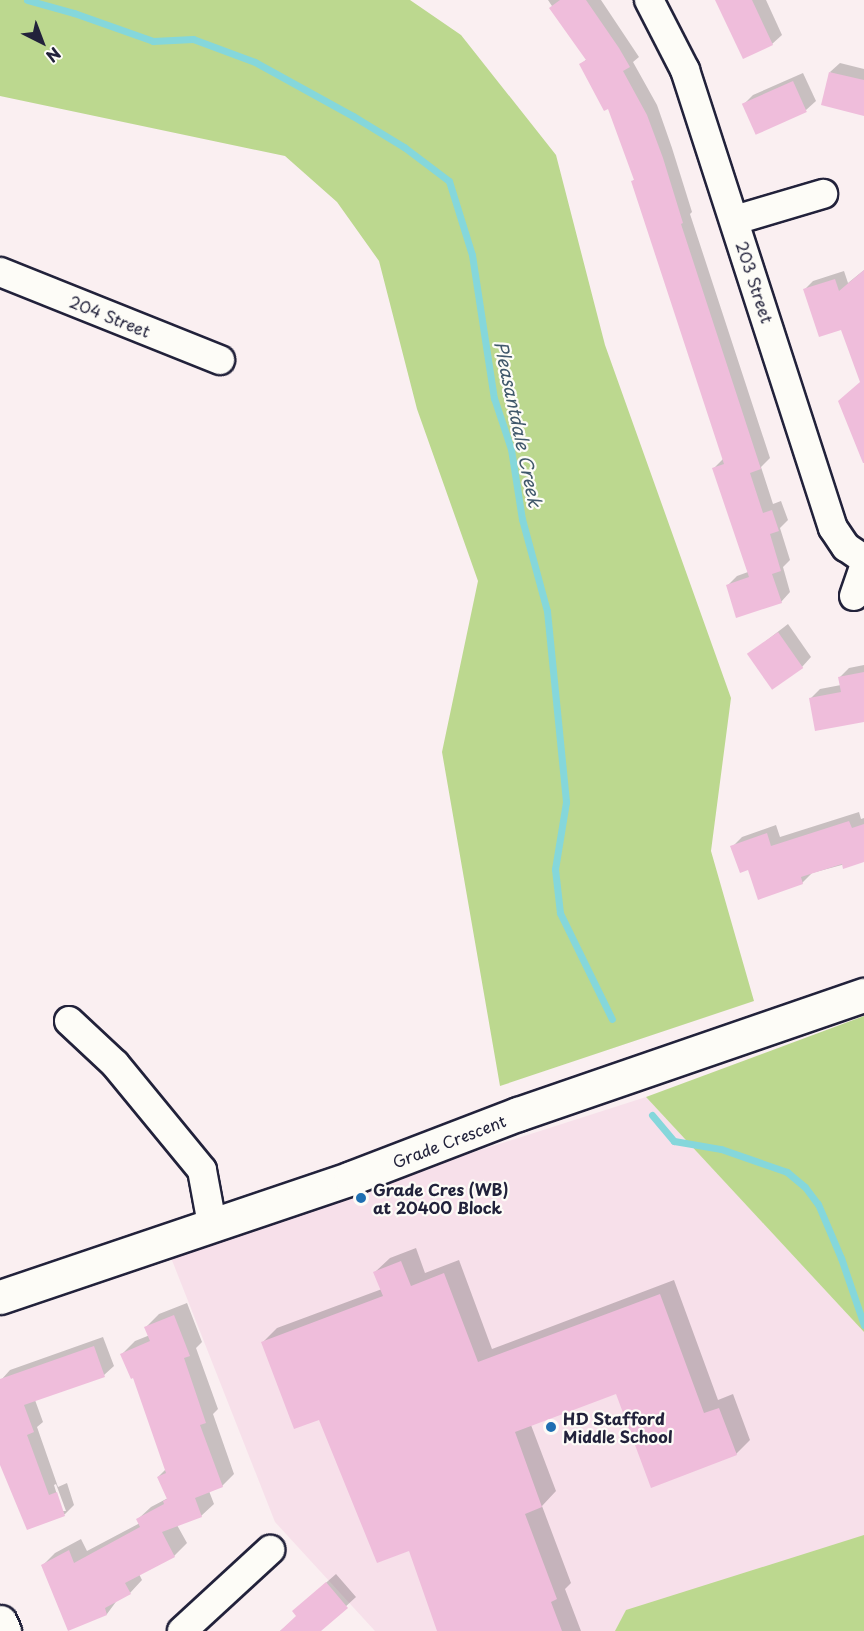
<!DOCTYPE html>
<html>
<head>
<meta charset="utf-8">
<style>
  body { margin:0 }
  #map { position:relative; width:864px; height:1631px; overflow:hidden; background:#faeff1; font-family:"Playpen Sans",sans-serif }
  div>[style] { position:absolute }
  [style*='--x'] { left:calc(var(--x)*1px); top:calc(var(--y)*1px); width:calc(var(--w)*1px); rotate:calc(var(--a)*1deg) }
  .built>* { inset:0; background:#f7e0ea }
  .green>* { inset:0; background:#bcd88f }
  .shadow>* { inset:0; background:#0003 }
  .stream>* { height:7px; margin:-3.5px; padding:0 3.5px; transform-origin:3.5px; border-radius:3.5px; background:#85d7db }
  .building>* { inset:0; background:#efbddb; transform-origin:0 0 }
  .roads { filter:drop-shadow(2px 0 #22223b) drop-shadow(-2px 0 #22223b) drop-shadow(0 2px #22223b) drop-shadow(0 -2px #22223b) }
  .street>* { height:28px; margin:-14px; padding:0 14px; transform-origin:14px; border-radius:14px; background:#fdfcf7 }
  .secondary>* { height:33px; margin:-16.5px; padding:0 16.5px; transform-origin:16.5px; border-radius:16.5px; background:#fdfcf7 }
  .dots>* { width:16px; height:16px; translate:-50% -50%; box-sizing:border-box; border:3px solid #fdfcf7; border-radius:50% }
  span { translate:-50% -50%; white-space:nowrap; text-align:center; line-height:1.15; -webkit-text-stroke:4.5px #fdfcf7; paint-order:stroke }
  .street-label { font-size:16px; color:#22223b }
  .poi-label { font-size:16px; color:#22223b; font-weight:700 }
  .left { translate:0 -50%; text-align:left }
  .water-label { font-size:18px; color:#40586b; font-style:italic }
  .north { position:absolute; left:12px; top:12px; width:60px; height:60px; -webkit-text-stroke:4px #fdfcf7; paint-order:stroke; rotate:138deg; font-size:16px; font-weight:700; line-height:24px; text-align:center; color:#22223b }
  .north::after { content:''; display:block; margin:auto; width:21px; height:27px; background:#22223b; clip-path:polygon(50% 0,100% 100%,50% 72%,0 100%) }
</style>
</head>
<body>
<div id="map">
  <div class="built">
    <div style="clip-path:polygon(646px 1097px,864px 1332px,864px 1631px,375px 1631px,275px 1522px,168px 1250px)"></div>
  </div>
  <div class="green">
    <div style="clip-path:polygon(0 0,410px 0,461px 35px,556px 155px,605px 345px,731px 698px,711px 851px,754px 1001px,500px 1086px,442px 752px,478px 581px,417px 409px,379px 261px,337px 202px,285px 156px,0 96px)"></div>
    <div style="clip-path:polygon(864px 1016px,864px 1332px,646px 1097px)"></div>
    <div style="clip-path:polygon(864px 1535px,864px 1631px,615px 1631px,626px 1610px)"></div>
  </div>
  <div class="shadow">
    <div style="clip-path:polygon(548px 0,601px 0,639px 57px,633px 62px,657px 105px,672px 148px,692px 212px,690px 214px,770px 458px,761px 467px,773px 504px,781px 501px,788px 520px,780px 528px,790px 560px,783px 567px,790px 592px,781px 602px,728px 585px,737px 576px,748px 572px,714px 468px,724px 458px,633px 181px,635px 179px,609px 107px,581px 64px,587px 59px)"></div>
    <div style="clip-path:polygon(717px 0,766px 0,782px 35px,772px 44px)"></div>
    <div style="clip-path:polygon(840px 63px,864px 69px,864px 114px,830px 72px)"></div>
    <div style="clip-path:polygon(803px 73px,816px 101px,806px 110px,744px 104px,753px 95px)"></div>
    <div style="clip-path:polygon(864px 270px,864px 353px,804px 290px,813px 281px,844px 271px,848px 283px)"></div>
    <div style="clip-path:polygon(788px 624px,811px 657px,802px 667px,749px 654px)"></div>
    <div style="clip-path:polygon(864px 665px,864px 720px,811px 698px,820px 689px,841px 685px,840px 677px,849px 668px)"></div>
    <div style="clip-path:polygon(859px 812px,861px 819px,864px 818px,864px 859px,812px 873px,802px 883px,748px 868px,732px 847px,742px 837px,776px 825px,780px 837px)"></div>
    <div style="clip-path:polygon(416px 1248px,425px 1273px,459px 1260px,492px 1349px,674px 1280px,718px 1400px,733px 1394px,750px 1440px,736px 1454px,617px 1392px,531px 1425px,556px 1491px,542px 1506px,571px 1583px,565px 1589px,581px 1631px,439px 1631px,410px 1549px,320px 1418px,263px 1342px,277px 1328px,382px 1289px,375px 1272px,390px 1258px)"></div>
    <div style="clip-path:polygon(187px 1303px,202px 1342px,196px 1348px,218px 1409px,213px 1414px,234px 1474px,222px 1486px,209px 1491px,214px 1504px,201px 1516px,177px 1525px,187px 1543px,174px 1556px,139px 1574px,142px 1580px,130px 1593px,118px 1599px,107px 1614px,69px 1629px,43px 1565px,55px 1553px,81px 1539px,87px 1551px,140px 1523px,138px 1519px,151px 1507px,168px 1498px,158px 1477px,166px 1469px,134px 1377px,122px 1354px,135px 1341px,150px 1335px,146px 1327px,159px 1314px)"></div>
    <div style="clip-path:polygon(evenodd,103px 1337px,114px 1366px,104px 1375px,35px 1400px,43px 1422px,37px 1427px,58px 1487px,67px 1483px,74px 1505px,65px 1514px,28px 1528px,0 1461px,1px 1380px,10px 1370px,103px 1337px,56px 1484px,66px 1511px,62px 1511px,54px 1485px,56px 1484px)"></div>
    <div style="clip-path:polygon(336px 1574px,356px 1597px,319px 1631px,280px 1631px,298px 1616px,304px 1602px)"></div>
  </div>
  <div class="stream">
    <div style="--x:27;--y:0;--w:49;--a:15.5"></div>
    <div style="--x:74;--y:13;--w:84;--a:19.5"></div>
    <div style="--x:153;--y:41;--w:40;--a:-2.9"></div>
    <div style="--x:193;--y:39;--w:66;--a:20.4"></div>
    <div style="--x:255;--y:62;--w:112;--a:28.9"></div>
    <div style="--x:353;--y:116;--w:60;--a:31.3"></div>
    <div style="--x:404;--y:147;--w:56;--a:37.1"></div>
    <div style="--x:449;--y:181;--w:77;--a:72.7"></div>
    <div style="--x:472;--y:255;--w:145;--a:81.3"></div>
    <div style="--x:494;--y:398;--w:54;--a:71.6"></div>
    <div style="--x:511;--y:449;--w:71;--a:81.1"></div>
    <div style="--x:522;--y:519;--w:95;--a:74.8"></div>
    <div style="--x:547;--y:611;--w:192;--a:84.3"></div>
    <div style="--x:566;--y:802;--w:68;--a:99.3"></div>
    <div style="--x:555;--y:869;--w:44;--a:83.5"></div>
    <div style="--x:560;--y:913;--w:118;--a:63.9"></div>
    <div style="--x:652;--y:1115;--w:34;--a:50"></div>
    <div style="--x:674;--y:1141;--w:48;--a:9.7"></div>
    <div style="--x:721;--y:1149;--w:70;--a:19.2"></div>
    <div style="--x:787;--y:1172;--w:23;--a:40"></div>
    <div style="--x:805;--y:1187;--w:21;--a:53"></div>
    <div style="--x:818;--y:1204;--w:59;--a:66.9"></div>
    <div style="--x:841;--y:1258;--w:71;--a:71.1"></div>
  </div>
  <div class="building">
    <div style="clip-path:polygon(560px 0,586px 0,619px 48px,630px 67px,623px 71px,647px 115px,663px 158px,683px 223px,681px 224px,761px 469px,750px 473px,763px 513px,772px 510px,779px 531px,770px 534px,781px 571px,772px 574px,782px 603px,736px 618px,726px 585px,749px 577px,712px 468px,724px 464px,631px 181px,634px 180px,608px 109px,604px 111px,579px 64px,586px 60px,549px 8px)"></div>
    <div style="clip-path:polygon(715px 0,752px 0,773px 45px,743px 59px)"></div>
    <div style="clip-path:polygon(829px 72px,864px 80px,864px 116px,821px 105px)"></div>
    <div style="left:793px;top:81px;width:34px;height:56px;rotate:66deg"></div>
    <div style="clip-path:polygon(864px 270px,864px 463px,863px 463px,838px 401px,860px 382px,841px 330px,819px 337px,803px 289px,835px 279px,839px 291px)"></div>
    <div style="left:778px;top:632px;width:44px;height:38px;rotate:55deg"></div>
    <div style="clip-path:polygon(864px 672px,864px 722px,815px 731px,809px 698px,841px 692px,838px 677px)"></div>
    <div style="clip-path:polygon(849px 821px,852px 828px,864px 824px,864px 862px,843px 869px,842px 864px,801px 877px,803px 884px,758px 900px,748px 870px,740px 873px,730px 846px,767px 833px,771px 846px)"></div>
    <div style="clip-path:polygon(401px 1261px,411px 1286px,444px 1273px,478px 1362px,660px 1294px,704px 1413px,719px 1408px,737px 1455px,651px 1488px,616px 1394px,515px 1432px,542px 1507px,525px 1514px,557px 1599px,551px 1602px,562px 1631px,437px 1631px,409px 1551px,377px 1563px,319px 1420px,294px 1429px,261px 1342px,383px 1296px,373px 1272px)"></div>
    <div style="clip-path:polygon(174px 1315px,190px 1356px,184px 1358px,206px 1423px,200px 1425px,223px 1487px,195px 1498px,202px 1517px,162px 1532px,175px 1557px,125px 1583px,131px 1594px,105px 1608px,107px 1615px,68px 1631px,41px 1565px,69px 1550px,74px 1563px,140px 1527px,136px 1519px,164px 1504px,163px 1501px,167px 1499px,157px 1477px,166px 1473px,133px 1378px,131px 1379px,120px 1354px,150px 1341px,144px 1327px)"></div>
    <div style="clip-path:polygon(94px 1346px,105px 1377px,24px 1405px,34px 1432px,27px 1435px,49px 1495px,57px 1492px,65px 1516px,27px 1530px,0 1465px,0 1379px)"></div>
    <div style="clip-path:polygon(326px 1582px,348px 1608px,321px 1631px,280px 1631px,296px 1616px,292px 1611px)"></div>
  </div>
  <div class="roads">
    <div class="street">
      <div style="--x:649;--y:0;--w:79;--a:62.8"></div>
      <div style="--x:685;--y:70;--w:481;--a:72.1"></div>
      <div style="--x:833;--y:528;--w:23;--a:56"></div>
      <div style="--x:846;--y:547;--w:22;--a:34"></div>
      <div style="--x:735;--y:220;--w:92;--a:-16.5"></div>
      <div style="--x:0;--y:272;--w:237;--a:21.8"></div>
      <div style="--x:854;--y:596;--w:31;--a:-71"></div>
      <div style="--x:69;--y:1021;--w:63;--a:43.1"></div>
      <div style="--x:115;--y:1064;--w:137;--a:50.6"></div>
      <div style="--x:202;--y:1170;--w:55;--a:79.5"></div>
      <div style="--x:182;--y:1631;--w:120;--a:-42.6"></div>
    </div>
    <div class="secondary">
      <div style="--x:0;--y:1297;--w:371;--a:-18.7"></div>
      <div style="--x:351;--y:1178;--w:179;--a:-21"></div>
      <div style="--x:518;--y:1114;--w:366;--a:-19"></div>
      <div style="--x:0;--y:1622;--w:10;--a:66"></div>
    </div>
  </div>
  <div class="dots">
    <div style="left:361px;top:1198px;background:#1f6fb2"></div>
    <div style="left:551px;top:1427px;background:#1f6fb2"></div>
  </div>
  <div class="street-label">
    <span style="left:755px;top:282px;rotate:72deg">203 Street</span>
    <span style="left:110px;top:316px;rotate:22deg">204 Street</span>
    <span style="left:449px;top:1141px;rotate:-21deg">Grade Crescent</span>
  </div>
  <div class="poi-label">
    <span class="left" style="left:373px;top:1198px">Grade Cres (WB)<br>at 20400 Block</span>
    <span class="left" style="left:563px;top:1427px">HD Stafford<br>Middle School</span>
  </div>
  <div class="water-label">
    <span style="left:518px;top:424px;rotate:78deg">Pleasantdale Creek</span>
  </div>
  <div class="north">N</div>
</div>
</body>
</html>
